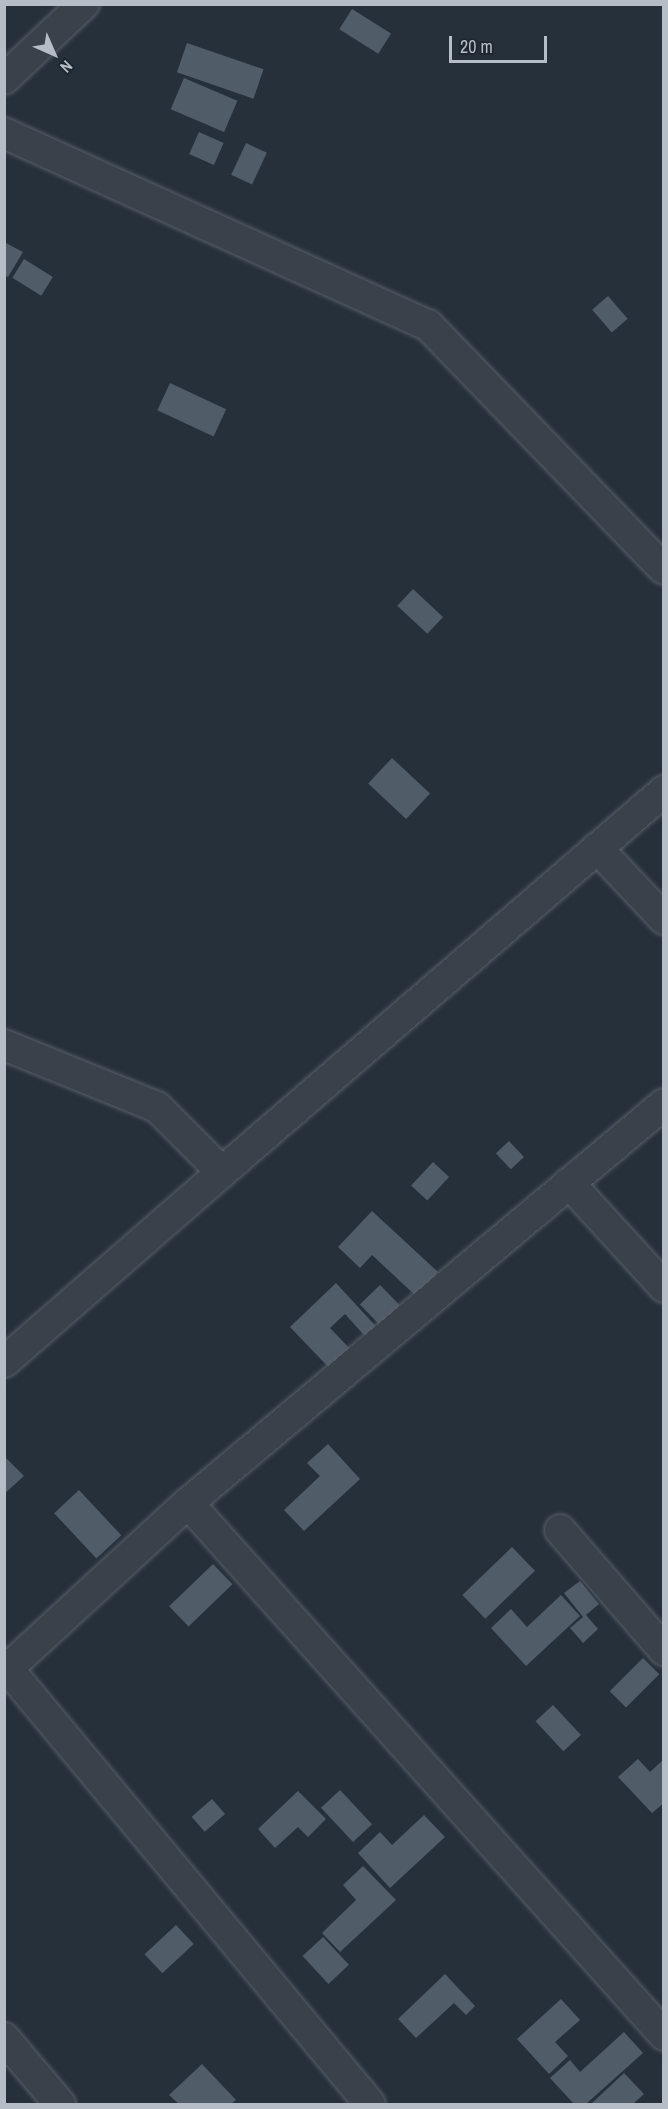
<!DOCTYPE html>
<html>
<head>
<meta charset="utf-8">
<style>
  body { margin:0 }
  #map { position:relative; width:668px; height:2109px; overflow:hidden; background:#26303b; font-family:"Archivo Narrow",sans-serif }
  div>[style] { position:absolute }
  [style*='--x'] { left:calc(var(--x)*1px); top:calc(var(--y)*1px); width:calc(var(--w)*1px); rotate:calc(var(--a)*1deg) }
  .building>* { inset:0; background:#515c69; transform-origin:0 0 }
  .roads { filter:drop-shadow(0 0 2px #576069) drop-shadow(0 0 2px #576069) }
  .minor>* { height:30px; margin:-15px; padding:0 15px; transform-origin:15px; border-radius:15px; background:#39424b }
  span { translate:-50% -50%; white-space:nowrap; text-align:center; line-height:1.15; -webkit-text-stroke:4.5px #1e2730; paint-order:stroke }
  .frame { position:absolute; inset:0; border:6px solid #b5bdc7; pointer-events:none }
  .north { position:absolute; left:24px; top:24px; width:60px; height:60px; -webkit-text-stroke:4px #1e2730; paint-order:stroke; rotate:135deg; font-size:16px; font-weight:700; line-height:24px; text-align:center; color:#b5bdc7 }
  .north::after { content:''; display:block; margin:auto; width:21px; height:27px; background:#b5bdc7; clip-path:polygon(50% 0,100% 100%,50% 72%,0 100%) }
  .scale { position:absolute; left:449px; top:36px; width:98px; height:27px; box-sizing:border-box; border:3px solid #b5bdc7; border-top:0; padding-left:8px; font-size:18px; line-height:21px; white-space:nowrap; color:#b5bdc7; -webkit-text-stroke:4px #1e2730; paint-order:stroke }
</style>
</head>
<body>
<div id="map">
  <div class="building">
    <i style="left:352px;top:9px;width:46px;height:24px;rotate:32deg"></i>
    <i style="left:187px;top:43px;width:81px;height:31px;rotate:19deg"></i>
    <i style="left:184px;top:78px;width:58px;height:34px;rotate:23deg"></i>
    <i style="left:199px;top:132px;width:27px;height:24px;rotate:24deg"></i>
    <i style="left:246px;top:143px;width:23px;height:35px;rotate:25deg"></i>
    <i style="clip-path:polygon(4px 242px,23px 252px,8px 277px,4px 275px)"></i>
    <i style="left:24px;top:259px;width:34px;height:22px;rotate:32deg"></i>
    <i style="left:608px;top:296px;width:30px;height:21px;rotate:49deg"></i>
    <i style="left:170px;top:383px;width:62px;height:30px;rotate:25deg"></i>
    <i style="left:413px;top:589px;width:41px;height:23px;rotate:43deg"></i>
    <i style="left:392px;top:758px;width:52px;height:35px;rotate:43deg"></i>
    <i style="left:509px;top:1141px;width:22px;height:18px;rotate:47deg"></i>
    <i style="left:433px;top:1162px;width:22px;height:32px;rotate:43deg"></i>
    <i style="clip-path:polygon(372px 1211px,438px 1272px,416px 1296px,372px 1255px,360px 1268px,338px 1247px)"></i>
    <i style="clip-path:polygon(336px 1283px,383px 1334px,372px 1344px,345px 1314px,330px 1328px,355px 1354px,334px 1373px,290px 1327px)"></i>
    <i style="left:380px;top:1285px;width:37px;height:28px;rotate:46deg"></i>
    <i style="clip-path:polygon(328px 1444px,360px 1479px,304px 1531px,284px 1510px,320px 1476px,307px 1463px)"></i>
    <i style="clip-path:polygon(4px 1456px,24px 1476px,4px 1494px)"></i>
    <i style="left:79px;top:1490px;width:62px;height:34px;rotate:47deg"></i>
    <i style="left:512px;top:1547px;width:33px;height:69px;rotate:46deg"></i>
    <i style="left:213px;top:1564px;width:28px;height:61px;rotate:46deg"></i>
    <i style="clip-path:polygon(580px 1581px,599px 1604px,586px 1615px,598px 1629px,583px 1643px,570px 1628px,583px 1617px,564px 1593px)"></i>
    <i style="clip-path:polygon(561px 1595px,580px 1616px,526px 1666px,491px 1628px,511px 1609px,527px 1627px)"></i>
    <i style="left:643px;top:1658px;width:23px;height:47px;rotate:45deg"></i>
    <i style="left:553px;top:1705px;width:41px;height:24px;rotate:47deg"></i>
    <i style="clip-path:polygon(638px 1759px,650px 1772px,664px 1759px,664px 1803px,652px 1813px,618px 1777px)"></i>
    <i style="left:340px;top:1790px;width:47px;height:26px;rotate:47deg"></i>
    <i style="clip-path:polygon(298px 1791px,326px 1819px,308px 1837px,298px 1827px,275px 1848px,258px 1829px)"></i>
    <i style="left:212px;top:1799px;width:20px;height:27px;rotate:49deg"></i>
    <i style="clip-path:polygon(424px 1815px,445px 1837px,390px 1888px,358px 1853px,380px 1832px,392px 1845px)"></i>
    <i style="clip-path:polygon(363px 1866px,396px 1900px,340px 1952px,322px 1933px,356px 1900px,343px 1885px)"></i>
    <i style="left:176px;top:1925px;width:26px;height:43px;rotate:47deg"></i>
    <i style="left:323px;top:1937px;width:38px;height:28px;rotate:47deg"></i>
    <i style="clip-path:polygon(445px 1974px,475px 2006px,466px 2015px,454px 2003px,416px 2038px,398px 2019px)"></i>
    <i style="clip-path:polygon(561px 1999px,580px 2020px,555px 2042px,568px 2056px,549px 2074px,517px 2039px)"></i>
    <i style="clip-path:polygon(624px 2032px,643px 2053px,586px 2104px,574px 2104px,550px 2078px,570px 2060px,580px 2072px)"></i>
    <i style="clip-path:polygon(202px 2064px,236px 2100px,231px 2104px,179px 2104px,169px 2095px)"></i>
    <i style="clip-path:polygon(624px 2073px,644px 2094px,633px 2104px,591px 2104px)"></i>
  </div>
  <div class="roads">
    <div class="minor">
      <i style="--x:4;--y:79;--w:110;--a:-43.2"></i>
      <i style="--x:4;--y:133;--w:465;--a:24.4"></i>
      <i style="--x:428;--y:325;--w:339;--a:46"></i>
      <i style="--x:597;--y:848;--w:98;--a:46.7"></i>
      <i style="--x:4;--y:1045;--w:165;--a:22.1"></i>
      <i style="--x:157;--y:1107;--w:92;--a:45"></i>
      <i style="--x:222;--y:1172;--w:289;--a:138.9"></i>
      <i style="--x:222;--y:1172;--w:584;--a:-40.76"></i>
      <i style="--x:569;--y:1183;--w:141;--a:47.6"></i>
      <i style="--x:188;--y:1503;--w:714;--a:48.18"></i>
      <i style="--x:560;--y:1530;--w:159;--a:49.1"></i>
      <i style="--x:4;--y:1664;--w:572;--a:50.25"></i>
      <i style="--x:4;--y:1672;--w:250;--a:-42.6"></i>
      <i style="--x:188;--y:1503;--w:621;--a:-39.97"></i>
      <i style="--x:4;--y:2038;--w:87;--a:49.7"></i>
    </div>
  </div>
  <div class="frame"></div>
  <div class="north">N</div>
  <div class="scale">20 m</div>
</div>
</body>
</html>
